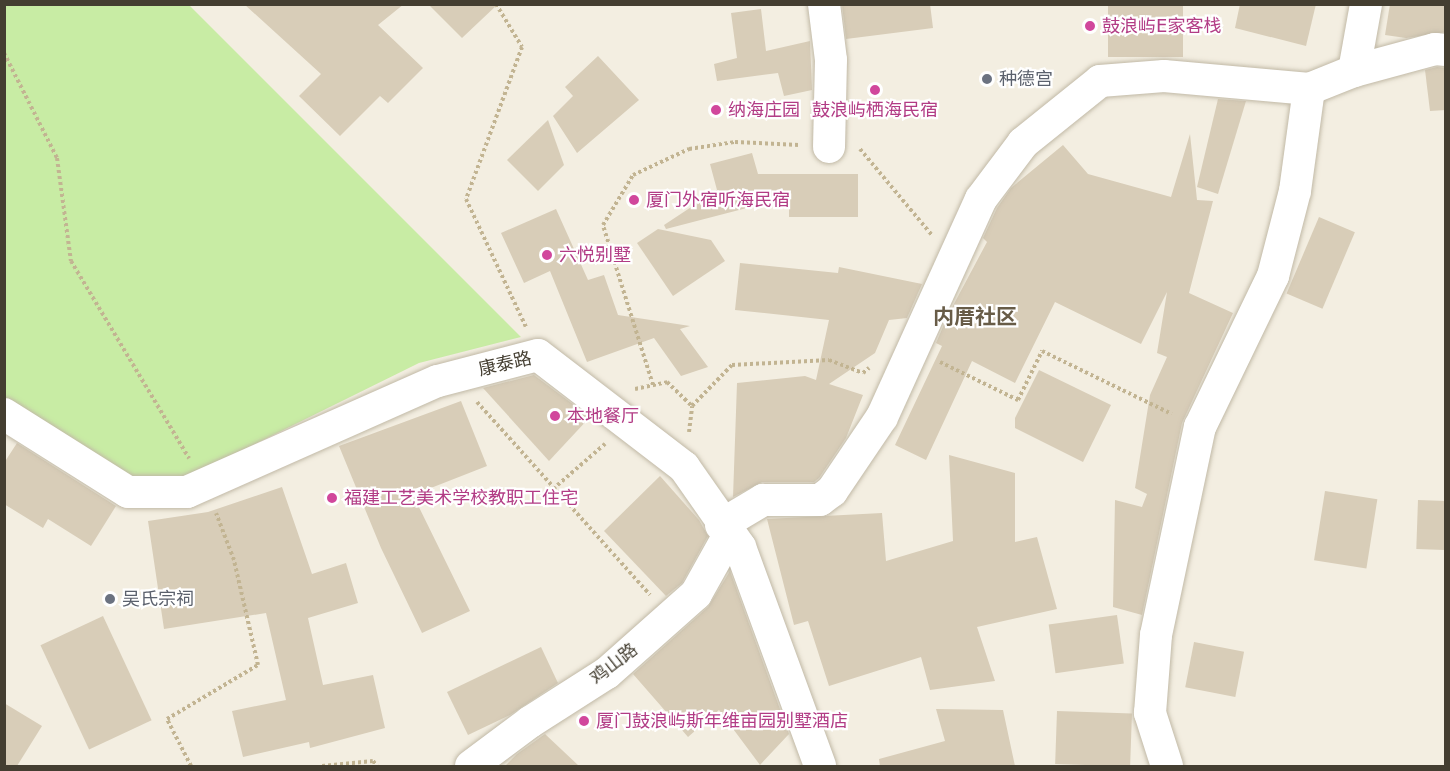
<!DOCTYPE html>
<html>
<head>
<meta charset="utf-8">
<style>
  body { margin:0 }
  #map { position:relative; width:1450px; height:771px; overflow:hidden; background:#f3eee1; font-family:"DejaVu Sans","Noto Sans SC",sans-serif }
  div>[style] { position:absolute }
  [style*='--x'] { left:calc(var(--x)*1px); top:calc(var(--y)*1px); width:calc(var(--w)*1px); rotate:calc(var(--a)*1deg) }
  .green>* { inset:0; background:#c8eca4 }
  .building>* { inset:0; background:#d8cdb8; transform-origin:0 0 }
  .path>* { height:4px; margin-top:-2px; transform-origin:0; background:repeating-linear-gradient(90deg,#c2b492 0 3px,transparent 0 6px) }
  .roads { filter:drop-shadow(0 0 2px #c1b9a6) drop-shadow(0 0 2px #c1b9a6) }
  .street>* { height:32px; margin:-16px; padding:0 16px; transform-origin:16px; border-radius:16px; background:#fff }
  .dots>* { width:16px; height:16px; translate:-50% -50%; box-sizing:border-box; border:3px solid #fff; border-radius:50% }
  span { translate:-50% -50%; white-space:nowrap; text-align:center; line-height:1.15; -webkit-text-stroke:4.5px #fff; paint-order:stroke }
  .hotel-label { font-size:18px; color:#b23c85 }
  .left { translate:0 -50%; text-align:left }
  .worship-label { font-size:18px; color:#5b616d }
  .street-label { font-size:18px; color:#443e31 }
  .quarter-label { font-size:21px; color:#685c47; font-weight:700 }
  .frame { position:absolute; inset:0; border:6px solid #443e31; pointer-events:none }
</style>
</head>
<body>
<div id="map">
  <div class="green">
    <i style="clip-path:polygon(4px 5px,189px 5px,521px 337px,419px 363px,174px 484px,124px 480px,5px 402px)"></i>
  </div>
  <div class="building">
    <i style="clip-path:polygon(244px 4px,404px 4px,378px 25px,423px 68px,388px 103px,380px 96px,340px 136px,299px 96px,321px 74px)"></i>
    <i style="clip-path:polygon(428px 4px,498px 4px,462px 38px)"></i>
    <i style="clip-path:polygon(842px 4px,930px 4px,933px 28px,846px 39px)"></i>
    <i style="left:1108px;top:4px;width:75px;height:53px"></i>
    <i style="clip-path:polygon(1240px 4px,1316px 4px,1306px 46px,1235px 28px)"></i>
    <i style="clip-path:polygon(1390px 4px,1446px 4px,1446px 32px,1406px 38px,1385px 35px)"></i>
    <i style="clip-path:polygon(761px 9px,766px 51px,810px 41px,812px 90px,784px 96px,778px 73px,717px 81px,714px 64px,737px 58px,731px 13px)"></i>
    <i style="clip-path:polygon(598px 56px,639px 100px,577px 153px,553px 116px,573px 96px,565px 87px)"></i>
    <i style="clip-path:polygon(1437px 67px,1446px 68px,1446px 110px,1430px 111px,1425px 70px)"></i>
    <i style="clip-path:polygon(1218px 99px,1246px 101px,1218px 194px,1197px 187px)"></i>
    <i style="clip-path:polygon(548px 120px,564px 165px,538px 191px,507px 160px)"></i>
    <i style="clip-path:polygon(1190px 134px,1197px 200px,1213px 201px,1189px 293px,1233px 313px,1182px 423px,1142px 615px,1113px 607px,1115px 500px,1142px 507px,1147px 494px,1135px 488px,1150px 395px,1167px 357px,1157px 353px,1167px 292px,1141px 344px,1055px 302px,1015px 383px,972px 361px,926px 460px,895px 445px,942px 346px,936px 343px,948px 315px,987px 242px,983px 238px,997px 208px,1011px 188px,1063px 145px,1088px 174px,1171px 197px)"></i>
    <i style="clip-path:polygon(752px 153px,758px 174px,858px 174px,858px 217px,789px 217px,789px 197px,666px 229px,664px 225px,717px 190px,710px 164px)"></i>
    <i style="clip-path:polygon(556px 209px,588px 280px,604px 275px,618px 315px,690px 326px,680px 329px,708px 367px,681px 376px,654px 338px,587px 362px,550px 271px,524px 283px,501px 233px)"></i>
    <i style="left:1319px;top:217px;width:39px;height:83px;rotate:23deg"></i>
    <i style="clip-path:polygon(658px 229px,711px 240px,725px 261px,673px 296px,637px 243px)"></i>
    <i style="clip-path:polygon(740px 263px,838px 273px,839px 267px,922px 284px,907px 318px,889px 320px,875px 353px,829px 384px,863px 395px,846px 438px,819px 478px,814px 482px,762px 482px,733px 497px,737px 383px,805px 376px,816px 380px,829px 320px,735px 310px)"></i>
    <i style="clip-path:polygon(1039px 370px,1111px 405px,1083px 462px,1015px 428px,1015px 418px)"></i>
    <i style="clip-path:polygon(534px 375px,590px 417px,549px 461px,483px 388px)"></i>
    <i style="clip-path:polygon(461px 401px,487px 466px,413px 495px,470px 611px,422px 633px,381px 548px,339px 446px)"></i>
    <i style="clip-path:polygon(17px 443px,116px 506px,91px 546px,48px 519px,43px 528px,4px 504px,4px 463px)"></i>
    <i style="clip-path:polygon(949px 455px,1015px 473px,1015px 542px,1037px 537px,1057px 609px,977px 627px,995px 681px,930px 690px,921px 657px,829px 686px,808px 621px,794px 625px,767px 519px,882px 513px,886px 561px,953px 541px)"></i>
    <i style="clip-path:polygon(660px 476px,699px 520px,708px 536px,682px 583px,666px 596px,604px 531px)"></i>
    <i style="clip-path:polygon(282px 487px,312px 574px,346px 563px,358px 603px,308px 618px,323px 685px,373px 675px,385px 728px,310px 748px,309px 742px,243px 757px,232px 711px,286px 700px,266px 613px,164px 629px,148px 521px,208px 512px)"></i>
    <i style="left:1325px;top:491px;width:53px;height:70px;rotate:9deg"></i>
    <i style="left:1418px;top:500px;width:28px;height:49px;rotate:2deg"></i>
    <i style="clip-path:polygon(730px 571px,789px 734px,760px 765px,719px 710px,688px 737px,633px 674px,708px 607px)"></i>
    <i style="left:1117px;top:615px;width:49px;height:69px;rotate:82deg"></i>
    <i style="left:103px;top:616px;width:115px;height:69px;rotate:65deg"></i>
    <i style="left:1194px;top:642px;width:51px;height:46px;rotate:11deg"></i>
    <i style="clip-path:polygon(541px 647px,558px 683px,510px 715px,468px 735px,447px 692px)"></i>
    <i style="clip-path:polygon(4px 703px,42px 726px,17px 766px,4px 766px)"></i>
    <i style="clip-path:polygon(936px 709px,1003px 710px,1015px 766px,880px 766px,879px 759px,945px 741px)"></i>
    <i style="left:1057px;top:711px;width:75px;height:53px;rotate:2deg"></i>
    <i style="clip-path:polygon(545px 734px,579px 766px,505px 766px,517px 754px)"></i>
  </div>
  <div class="path">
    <i style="--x:496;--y:4;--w:50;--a:58.8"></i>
    <i style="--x:522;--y:47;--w:162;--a:110.2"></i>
    <i style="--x:466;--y:199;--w:141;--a:64.9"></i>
    <i style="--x:4;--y:53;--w:118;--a:63.2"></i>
    <i style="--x:57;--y:158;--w:104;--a:82.3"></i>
    <i style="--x:71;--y:261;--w:230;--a:59.1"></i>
    <i style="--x:860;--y:149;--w:112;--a:50.1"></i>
    <i style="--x:940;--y:362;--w:87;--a:26"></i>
    <i style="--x:1018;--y:400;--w:55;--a:-63.9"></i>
    <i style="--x:1042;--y:351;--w:144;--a:25.9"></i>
    <i style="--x:653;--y:385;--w:168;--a:-107.4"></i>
    <i style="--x:603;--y:225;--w:58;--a:-59"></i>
    <i style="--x:633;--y:175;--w:62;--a:-24.9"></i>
    <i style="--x:689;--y:149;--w:47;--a:-8.7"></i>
    <i style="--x:735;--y:142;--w:64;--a:2.7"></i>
    <i style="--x:635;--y:389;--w:33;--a:-12"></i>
    <i style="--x:667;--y:382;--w:35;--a:44"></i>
    <i style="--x:692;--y:406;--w:57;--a:-45.7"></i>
    <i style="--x:732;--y:365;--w:97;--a:-3"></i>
    <i style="--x:829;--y:360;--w:36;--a:21"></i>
    <i style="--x:863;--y:373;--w:8;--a:-40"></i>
    <i style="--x:477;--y:402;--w:259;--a:48.1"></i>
    <i style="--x:689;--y:432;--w:26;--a:-83"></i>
    <i style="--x:553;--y:489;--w:69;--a:-40.9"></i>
    <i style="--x:191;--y:766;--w:53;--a:-117.1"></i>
    <i style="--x:167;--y:719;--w:106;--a:-30.7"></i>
    <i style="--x:258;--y:665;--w:108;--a:-102.9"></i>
    <i style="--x:234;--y:560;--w:50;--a:-111"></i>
    <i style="--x:322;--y:766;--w:51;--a:-5.6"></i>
    <i style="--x:373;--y:761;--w:6;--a:51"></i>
  </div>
  <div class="roads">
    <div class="street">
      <i style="--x:824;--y:4;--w:56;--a:82.9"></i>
      <i style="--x:831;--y:60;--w:87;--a:91.3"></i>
      <i style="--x:1354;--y:71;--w:68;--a:-79.8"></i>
      <i style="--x:4;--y:414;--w:146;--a:32.2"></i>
      <i style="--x:128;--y:492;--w:59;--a:0"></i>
      <i style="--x:187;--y:492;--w:274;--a:-23.9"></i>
      <i style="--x:438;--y:381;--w:103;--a:-14.6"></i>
      <i style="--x:538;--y:355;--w:184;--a:37.5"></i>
      <i style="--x:684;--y:467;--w:98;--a:55"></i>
      <i style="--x:740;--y:547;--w:233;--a:69.9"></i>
      <i style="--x:721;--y:525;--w:49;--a:-30.8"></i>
      <i style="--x:763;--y:500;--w:57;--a:0"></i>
      <i style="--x:820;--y:500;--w:15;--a:-37"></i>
      <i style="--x:832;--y:491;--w:89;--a:-56"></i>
      <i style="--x:882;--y:417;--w:239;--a:-65.6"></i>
      <i style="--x:981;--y:199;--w:70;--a:-53.1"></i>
      <i style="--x:1023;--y:143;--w:99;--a:-38.8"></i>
      <i style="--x:1100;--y:81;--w:64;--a:-4.5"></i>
      <i style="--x:1164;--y:76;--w:146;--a:5.1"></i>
      <i style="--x:1309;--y:89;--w:48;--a:-21.8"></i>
      <i style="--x:1354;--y:71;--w:84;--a:-15.2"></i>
      <i style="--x:1435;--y:49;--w:11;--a:5"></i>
      <i style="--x:471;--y:766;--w:74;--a:-36.7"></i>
      <i style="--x:530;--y:722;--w:91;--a:-32.5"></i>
      <i style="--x:607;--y:673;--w:119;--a:-41.6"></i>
      <i style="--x:696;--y:594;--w:68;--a:-60.8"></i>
      <i style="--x:1167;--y:766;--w:56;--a:-107.8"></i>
      <i style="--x:1150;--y:713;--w:78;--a:-85.6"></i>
      <i style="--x:1156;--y:635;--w:213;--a:-78.1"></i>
      <i style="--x:1200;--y:427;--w:168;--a:-64.2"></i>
      <i style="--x:1273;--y:276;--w:88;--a:-75.5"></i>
      <i style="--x:1295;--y:191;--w:103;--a:-82.2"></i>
    </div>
  </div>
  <div class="dots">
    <i style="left:1090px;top:26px;background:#d1479c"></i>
    <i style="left:987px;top:79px;background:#6b7280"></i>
    <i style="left:875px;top:90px;background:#d1479c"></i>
    <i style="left:716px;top:110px;background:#d1479c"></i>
    <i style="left:634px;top:200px;background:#d1479c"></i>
    <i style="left:547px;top:255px;background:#d1479c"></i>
    <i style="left:555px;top:416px;background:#d1479c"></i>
    <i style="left:332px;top:498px;background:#d1479c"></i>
    <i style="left:110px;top:599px;background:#6b7280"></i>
    <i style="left:584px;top:721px;background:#d1479c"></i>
  </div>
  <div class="hotel-label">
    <span class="left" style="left:1102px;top:26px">鼓浪屿E家客栈</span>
    <span class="left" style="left:728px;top:110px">纳海庄园</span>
    <span style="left:875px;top:110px">鼓浪屿栖海民宿</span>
    <span class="left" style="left:646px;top:200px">厦门外宿听海民宿</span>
    <span class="left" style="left:559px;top:255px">六悦别墅</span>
    <span class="left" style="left:567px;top:416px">本地餐厅</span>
    <span class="left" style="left:344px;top:498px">福建工艺美术学校教职工住宅</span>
    <span class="left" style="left:596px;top:721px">厦门鼓浪屿斯年维亩园别墅酒店</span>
  </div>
  <div class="worship-label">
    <span class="left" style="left:999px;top:79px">种德宫</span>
    <span class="left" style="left:122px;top:599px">吴氏宗祠</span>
  </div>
  <div class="street-label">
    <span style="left:505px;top:364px;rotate:-13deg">康泰路</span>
    <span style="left:614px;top:664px;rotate:-38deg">鸡山路</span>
  </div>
  <div class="quarter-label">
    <span style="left:975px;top:317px">内厝社区</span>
  </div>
  <div class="frame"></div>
</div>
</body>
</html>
